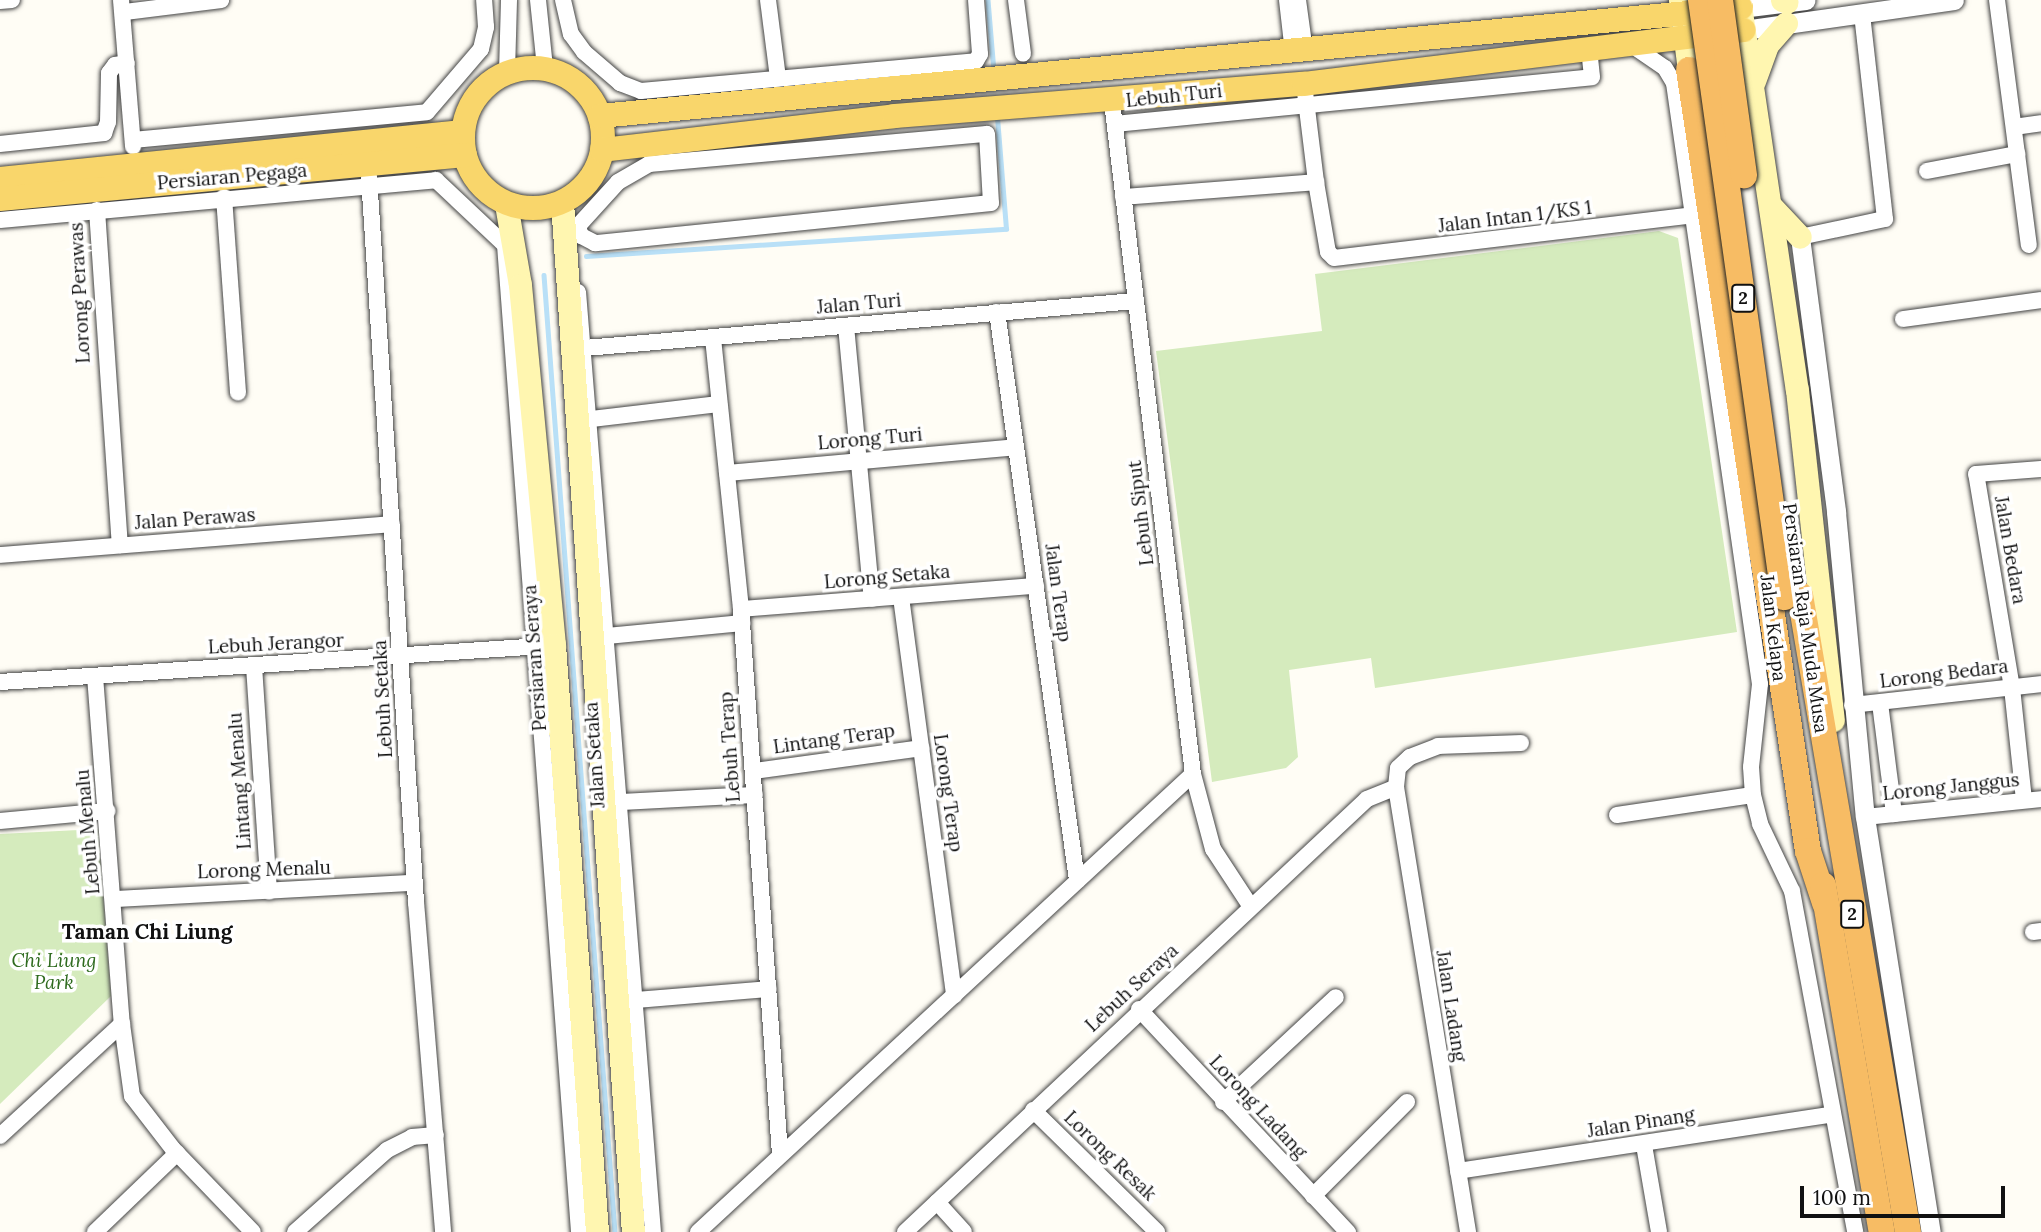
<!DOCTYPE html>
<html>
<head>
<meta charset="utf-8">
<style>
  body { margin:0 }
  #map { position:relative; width:2041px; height:1232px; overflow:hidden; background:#fffdf5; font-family:Lora,serif }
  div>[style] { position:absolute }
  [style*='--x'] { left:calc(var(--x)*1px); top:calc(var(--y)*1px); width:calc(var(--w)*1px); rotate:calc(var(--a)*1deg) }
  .green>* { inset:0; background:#d5ebbd }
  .stream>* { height:4.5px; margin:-2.25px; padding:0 2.25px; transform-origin:2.25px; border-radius:2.25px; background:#b9e0f7 }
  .roads { filter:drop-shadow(0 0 2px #444) drop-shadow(0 0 2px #444) }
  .minor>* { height:16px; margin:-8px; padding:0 8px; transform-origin:8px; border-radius:8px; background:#fff }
  .tertiary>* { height:19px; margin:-9.5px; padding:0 9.5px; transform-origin:9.5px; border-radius:9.5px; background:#fff }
  .secondary>* { height:23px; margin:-11.5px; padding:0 11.5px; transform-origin:11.5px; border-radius:11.5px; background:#fff6b0 }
  .primary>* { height:24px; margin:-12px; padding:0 12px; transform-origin:12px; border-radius:12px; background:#f9d66b }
  .primary>.ring { margin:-12px; padding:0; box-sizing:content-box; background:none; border:24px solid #f9d66b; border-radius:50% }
  .trunk>* { height:26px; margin:-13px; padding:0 13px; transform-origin:13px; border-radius:13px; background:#f7bc64 }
  .bridges { filter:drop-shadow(0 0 2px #222) drop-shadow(0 0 2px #222) }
  .trunk-bridge>* { height:26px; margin:-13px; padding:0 13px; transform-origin:13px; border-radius:13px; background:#f7bc64 }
  span { translate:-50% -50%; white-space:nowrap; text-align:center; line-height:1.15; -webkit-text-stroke:7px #fff; paint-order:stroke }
  .shield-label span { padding:2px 5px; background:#fff; border:2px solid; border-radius:5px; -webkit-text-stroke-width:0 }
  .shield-label { font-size:18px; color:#111; font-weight:700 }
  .street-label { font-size:19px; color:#111 }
  .park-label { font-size:19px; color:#2f6b1f; font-style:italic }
  .neighbourhood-label { font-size:21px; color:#111; font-weight:700 }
  .scale { position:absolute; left:1800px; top:1186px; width:205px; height:32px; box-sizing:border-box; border:4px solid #111; border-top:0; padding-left:9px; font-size:21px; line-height:24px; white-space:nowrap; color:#111; -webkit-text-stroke:5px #fff; paint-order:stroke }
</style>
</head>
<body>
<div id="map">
  <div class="green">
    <i style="clip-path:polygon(1659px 231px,1678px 238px,1737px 632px,1375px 688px,1371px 658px,1289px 670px,1298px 757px,1286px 768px,1212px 782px,1156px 351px,1322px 331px,1315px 274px)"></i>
    <i style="clip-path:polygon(98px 829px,111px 996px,0 1104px,0 834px)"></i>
  </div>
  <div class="stream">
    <i style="--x:988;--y:0;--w:72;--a:85.2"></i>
    <i style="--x:586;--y:256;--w:421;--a:-3.7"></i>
    <i style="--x:1006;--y:229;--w:113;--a:-94.6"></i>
    <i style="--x:544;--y:275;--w:960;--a:85.76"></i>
  </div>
  <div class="roads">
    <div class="minor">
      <i style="--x:121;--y:0;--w:147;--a:85.3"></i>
      <i style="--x:538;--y:0;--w:68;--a:84.1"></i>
      <i style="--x:563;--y:0;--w:35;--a:77"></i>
      <i style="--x:571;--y:34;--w:22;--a:54"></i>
      <i style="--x:584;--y:52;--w:48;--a:40.7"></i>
      <i style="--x:620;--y:83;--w:22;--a:21"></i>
      <i style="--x:641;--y:91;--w:336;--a:-5.1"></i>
      <i style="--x:976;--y:61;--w:8;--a:-60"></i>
      <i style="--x:980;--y:54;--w:54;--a:-94.2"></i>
      <i style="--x:768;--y:0;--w:79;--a:82.7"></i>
      <i style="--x:1016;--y:0;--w:54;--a:82.6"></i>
      <i style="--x:1287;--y:0;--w:53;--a:83.5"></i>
      <i style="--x:1298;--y:0;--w:51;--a:82.2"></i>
      <i style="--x:1997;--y:0;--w:247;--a:82.6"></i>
      <i style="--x:0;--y:1;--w:12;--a:-5"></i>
      <i style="--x:125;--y:12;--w:97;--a:-7.1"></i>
      <i style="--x:1630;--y:44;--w:42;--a:34.4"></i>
      <i style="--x:1665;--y:68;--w:17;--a:59"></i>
      <i style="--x:1674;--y:83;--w:607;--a:81.86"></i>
      <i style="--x:1760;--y:684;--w:83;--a:96.2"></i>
      <i style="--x:1751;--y:767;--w:28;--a:86"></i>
      <i style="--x:1753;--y:795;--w:30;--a:76"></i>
      <i style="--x:1760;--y:824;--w:74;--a:64.5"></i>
      <i style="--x:1792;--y:891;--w:347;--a:79.5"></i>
      <i style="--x:507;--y:72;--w:72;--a:-88.4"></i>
      <i style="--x:1304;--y:84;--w:99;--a:83"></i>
      <i style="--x:1316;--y:182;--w:71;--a:80.3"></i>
      <i style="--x:1328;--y:252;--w:8;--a:45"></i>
      <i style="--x:1334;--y:258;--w:361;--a:-6.8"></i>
      <i style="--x:1112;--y:102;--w:677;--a:83.13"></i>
      <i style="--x:1193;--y:774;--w:78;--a:75.1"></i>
      <i style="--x:1213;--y:849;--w:69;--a:56.8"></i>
      <i style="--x:1115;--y:124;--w:479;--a:-5.6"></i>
      <i style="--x:1592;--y:77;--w:29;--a:-96"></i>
      <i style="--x:2014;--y:127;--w:27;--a:-8"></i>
      <i style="--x:987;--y:134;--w:69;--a:86.7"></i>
      <i style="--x:991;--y:203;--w:398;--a:174.2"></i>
      <i style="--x:595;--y:243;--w:16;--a:-153"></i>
      <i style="--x:581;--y:236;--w:10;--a:-107"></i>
      <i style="--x:578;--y:226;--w:59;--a:-47.7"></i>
      <i style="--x:618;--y:182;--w:36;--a:-30"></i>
      <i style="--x:649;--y:164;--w:339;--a:-5.1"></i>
      <i style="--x:133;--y:140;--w:295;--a:-5.4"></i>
      <i style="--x:427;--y:112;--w:83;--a:-49.4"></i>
      <i style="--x:481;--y:49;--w:23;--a:-77"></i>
      <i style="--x:486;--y:27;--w:27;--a:-94"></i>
      <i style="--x:0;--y:144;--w:105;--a:-6"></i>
      <i style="--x:104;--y:133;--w:12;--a:-70"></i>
      <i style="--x:108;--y:122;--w:49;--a:-88.8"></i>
      <i style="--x:109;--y:73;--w:10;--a:-53"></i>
      <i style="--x:115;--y:65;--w:12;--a:-9"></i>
      <i style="--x:1927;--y:171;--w:92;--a:-10.7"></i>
      <i style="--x:369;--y:177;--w:727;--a:86.29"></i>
      <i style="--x:416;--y:902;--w:331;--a:85.3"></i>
      <i style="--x:224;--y:197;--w:196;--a:85.9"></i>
      <i style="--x:1123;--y:197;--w:194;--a:-4.4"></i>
      <i style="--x:97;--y:210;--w:336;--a:86.1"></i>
      <i style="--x:0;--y:220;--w:438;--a:-5.2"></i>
      <i style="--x:436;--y:180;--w:95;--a:43.3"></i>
      <i style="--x:505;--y:245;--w:990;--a:85.71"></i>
      <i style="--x:1800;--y:237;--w:87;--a:-12"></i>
      <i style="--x:1885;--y:219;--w:206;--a:-96.4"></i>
      <i style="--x:578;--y:292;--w:943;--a:85.44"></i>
      <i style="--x:997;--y:312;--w:574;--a:81.98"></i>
      <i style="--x:1903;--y:319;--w:139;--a:-7.8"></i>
      <i style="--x:846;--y:326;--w:274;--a:84.6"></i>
      <i style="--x:713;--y:338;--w:272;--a:84.1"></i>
      <i style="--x:741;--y:609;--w:546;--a:85.91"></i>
      <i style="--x:585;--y:348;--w:553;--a:-4.88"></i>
      <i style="--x:591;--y:419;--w:129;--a:-6.7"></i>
      <i style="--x:727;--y:473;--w:290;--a:-5.1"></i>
      <i style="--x:0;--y:555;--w:393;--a:-4.5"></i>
      <i style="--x:901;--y:597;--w:402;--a:82.4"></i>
      <i style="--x:741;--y:609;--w:296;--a:-4.5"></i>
      <i style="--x:607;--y:636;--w:136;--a:-5.5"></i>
      <i style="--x:254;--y:666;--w:226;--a:86.2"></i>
      <i style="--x:95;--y:676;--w:349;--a:85.6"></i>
      <i style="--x:122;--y:1024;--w:73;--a:82.1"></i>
      <i style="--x:132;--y:1096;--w:67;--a:52.3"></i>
      <i style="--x:173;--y:1149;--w:115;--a:46.1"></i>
      <i style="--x:0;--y:682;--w:543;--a:-3.8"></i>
      <i style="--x:1880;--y:703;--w:112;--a:82.8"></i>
      <i style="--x:1852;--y:705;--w:190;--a:-6.3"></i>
      <i style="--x:754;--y:771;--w:169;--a:-7.8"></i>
      <i style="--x:1396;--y:787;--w:451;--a:80.8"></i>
      <i style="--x:1396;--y:787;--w:19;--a:-84"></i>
      <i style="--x:1398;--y:768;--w:16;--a:-43"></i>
      <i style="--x:1410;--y:757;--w:30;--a:-21"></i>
      <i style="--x:1438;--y:746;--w:83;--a:-2.1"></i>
      <i style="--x:2024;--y:800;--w:113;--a:-96.1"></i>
      <i style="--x:2012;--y:688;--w:217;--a:-99.5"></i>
      <i style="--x:1976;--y:474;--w:65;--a:-4.4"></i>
      <i style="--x:620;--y:802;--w:135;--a:-3"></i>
      <i style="--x:1617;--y:815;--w:137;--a:-8.4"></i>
      <i style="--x:1865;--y:817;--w:177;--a:-5.8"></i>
      <i style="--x:0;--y:821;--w:108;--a:-5.3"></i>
      <i style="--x:115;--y:899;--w:300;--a:-3.1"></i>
      <i style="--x:2033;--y:932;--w:8;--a:-7"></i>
      <i style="--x:635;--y:1000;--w:134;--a:-4.7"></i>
      <i style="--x:1139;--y:1009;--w:306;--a:46.9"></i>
      <i style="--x:1223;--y:1102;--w:154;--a:-42.9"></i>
      <i style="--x:1033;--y:1110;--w:174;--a:44.5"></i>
      <i style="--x:0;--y:1136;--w:166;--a:-42.6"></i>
      <i style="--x:1644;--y:1145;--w:88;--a:80.2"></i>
      <i style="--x:1458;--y:1171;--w:376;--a:-8.6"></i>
      <i style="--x:1313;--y:1196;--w:133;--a:-45"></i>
      <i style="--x:937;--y:1202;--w:40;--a:48"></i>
      <i style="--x:95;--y:1232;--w:114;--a:-43.9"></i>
      <i style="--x:295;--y:1232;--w:123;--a:-41.7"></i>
      <i style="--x:387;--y:1150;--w:28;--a:-27"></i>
      <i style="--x:412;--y:1137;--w:24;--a:-5"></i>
      <i style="--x:698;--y:1232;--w:674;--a:-42.78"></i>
      <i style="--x:905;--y:1232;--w:633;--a:-43.14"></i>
      <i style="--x:1367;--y:799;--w:31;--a:-22"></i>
    </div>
    <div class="tertiary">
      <i style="--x:1741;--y:8;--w:65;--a:-7"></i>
      <i style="--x:1744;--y:30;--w:212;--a:-8.1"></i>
      <i style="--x:1800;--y:237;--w:277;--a:82.5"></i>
      <i style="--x:1836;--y:512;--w:306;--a:84.6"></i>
      <i style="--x:1865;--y:817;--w:420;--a:81"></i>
    </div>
    <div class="secondary">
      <i style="--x:1680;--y:0;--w:71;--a:82.7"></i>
      <i style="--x:1782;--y:0;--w:5;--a:22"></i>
      <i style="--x:1741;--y:12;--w:382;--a:81.6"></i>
      <i style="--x:1797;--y:390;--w:332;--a:83.8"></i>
      <i style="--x:1754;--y:81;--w:38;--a:-70"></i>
      <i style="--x:1767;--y:45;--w:29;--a:-49"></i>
      <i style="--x:562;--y:202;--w:1032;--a:86.06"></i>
      <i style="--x:506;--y:204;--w:82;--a:80.2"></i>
      <i style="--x:520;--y:285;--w:362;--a:84.6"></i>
      <i style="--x:554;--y:645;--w:589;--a:85.81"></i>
      <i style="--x:1771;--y:206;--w:42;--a:46.9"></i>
    </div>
    <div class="primary">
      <i class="ring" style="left:463px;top:68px;width:116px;height:116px"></i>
      <i style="--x:600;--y:116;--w:1146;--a:-5.41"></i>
      <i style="--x:602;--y:150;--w:294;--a:-6.6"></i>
      <i style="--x:894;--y:116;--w:411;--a:-4.5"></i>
      <i style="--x:1304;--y:84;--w:443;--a:-7"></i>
      <i style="--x:0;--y:179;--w:465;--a:-5.8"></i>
      <i style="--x:0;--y:199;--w:467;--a:-5.4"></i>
    </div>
    <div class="trunk">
      <i style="--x:1689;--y:70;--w:790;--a:81.34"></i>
      <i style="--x:1808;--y:851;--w:55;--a:71.9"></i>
      <i style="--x:1800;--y:595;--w:646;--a:80.38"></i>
      <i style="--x:1823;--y:885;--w:352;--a:80.4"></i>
    </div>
  </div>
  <div class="bridges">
    <div class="trunk-bridge">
      <i style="--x:1701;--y:0;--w:603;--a:82.08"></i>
      <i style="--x:1720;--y:0;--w:177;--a:82.2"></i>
    </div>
  </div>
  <div class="shield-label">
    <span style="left:1743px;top:298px">2</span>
    <span style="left:1852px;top:914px">2</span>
  </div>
  <div class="street-label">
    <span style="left:1174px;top:96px;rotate:-6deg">Lebuh Turi</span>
    <span style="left:232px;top:177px;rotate:-5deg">Persiaran Pegaga</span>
    <span style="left:1515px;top:217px;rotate:-7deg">Jalan Intan 1/KS 1</span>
    <span style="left:80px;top:293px;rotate:-93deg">Lorong Perawas</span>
    <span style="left:859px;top:304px;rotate:-5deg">Jalan Turi</span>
    <span style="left:870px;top:439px;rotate:-5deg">Lorong Turi</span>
    <span style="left:1141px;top:513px;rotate:-97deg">Lebuh Siput</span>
    <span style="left:195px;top:519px;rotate:-4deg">Jalan Perawas</span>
    <span style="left:2010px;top:550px;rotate:80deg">Jalan Bedara</span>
    <span style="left:887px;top:577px;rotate:-5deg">Lorong Setaka</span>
    <span style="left:1058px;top:593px;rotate:82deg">Jalan Terap</span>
    <span style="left:1805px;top:618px;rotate:82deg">Persiaran Raja Muda Musa</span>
    <span style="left:1773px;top:628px;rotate:83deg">Jalan Kelapa</span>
    <span style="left:276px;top:644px;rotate:-3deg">Lebuh Jerangor</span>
    <span style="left:535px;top:658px;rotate:-94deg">Persiaran Seraya</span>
    <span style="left:1944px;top:674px;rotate:-7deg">Lorong Bedara</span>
    <span style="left:383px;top:699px;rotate:-93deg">Lebuh Setaka</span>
    <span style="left:834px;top:739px;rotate:-8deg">Lintang Terap</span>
    <span style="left:730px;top:747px;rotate:-94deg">Lebuh Terap</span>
    <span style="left:595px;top:755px;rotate:-94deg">Jalan Setaka</span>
    <span style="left:240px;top:781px;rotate:-94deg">Lintang Menalu</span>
    <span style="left:1951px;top:787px;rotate:-6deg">Lorong Janggus</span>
    <span style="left:948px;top:793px;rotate:82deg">Lorong Terap</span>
    <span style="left:88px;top:832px;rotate:-95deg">Lebuh Menalu</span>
    <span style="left:264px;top:870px;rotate:-2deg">Lorong Menalu</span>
    <span style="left:1132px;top:988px;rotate:-43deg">Lebuh Seraya</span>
    <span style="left:1451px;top:1006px;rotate:81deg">Jalan Ladang</span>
    <span style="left:1258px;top:1107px;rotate:47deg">Lorong Ladang</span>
    <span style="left:1641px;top:1123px;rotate:-9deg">Jalan Pinang</span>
    <span style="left:1110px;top:1156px;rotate:44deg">Lorong Resak</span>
  </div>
  <div class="park-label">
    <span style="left:54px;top:972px">Chi Liung<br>Park</span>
  </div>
  <div class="neighbourhood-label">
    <span style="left:147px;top:932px">Taman Chi Liung</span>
  </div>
  <div class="scale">100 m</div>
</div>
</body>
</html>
